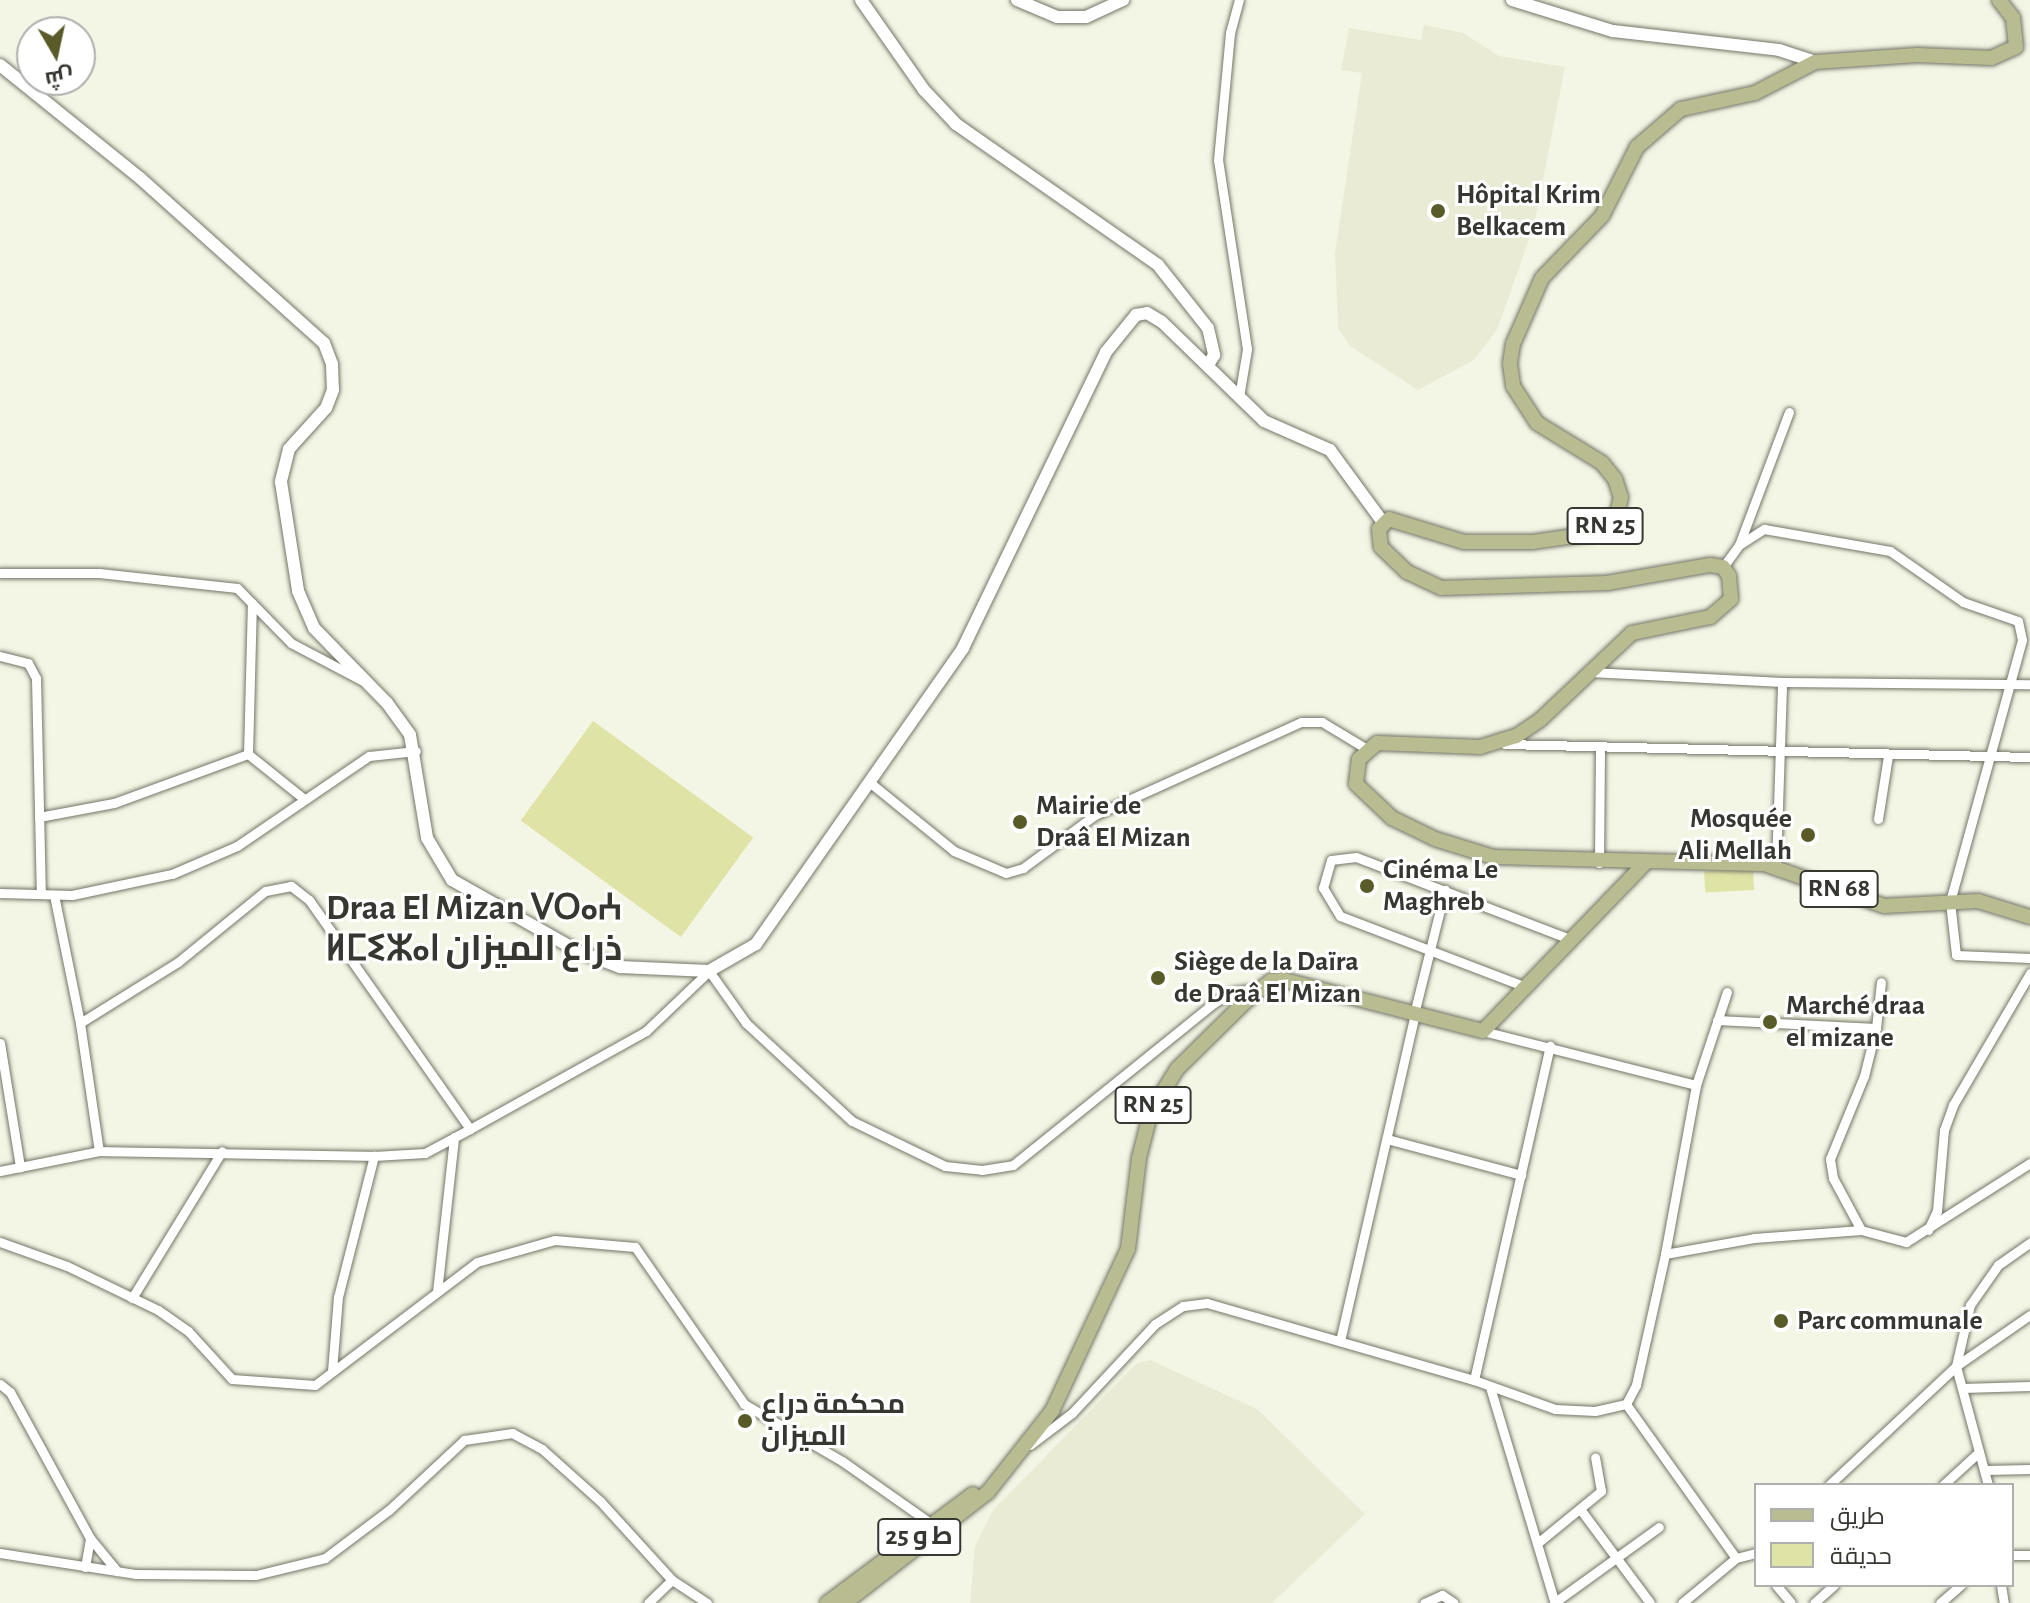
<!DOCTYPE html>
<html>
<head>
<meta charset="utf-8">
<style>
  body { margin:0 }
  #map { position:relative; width:2030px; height:1603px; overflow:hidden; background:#f4f6e5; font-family:"Alegreya Sans",Cairo,"Noto Sans Tifinagh",sans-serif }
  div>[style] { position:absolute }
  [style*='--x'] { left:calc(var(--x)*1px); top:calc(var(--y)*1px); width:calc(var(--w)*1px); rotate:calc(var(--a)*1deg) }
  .built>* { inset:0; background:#e9ebd4 }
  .green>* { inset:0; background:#e0e3a6; transform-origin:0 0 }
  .roads { filter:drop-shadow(0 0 2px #747567) drop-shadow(0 0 2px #747567) }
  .street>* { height:9px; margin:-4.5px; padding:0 4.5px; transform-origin:4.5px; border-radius:4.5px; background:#fff }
  .secondary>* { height:12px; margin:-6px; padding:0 6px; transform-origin:6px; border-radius:6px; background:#fff }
  .primary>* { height:14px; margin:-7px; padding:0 7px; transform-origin:7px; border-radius:7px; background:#b9bb91 }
  .dots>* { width:22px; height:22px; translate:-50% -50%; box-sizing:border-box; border:4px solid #fff; border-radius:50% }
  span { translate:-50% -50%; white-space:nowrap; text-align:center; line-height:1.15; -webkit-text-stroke:6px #fff; paint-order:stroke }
  .shield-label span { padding:2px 6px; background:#fff; border:2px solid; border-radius:6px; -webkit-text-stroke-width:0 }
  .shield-label { font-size:26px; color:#363731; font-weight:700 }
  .poi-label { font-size:28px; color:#363731; font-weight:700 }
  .left { translate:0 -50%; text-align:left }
  .right { translate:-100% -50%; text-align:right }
  .district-label { font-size:36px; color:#363731; font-weight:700 }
  .legend { position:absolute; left:1754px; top:1483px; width:260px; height:104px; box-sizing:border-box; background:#fff; border:2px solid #afafad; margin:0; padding:10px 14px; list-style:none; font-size:24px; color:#363731 }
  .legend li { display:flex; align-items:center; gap:16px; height:40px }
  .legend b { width:40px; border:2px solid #afafad }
  .north { position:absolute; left:16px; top:16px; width:80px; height:80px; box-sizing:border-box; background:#fff; border:2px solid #afafad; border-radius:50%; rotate:171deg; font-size:22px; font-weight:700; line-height:32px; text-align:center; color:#363731 }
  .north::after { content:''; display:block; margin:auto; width:28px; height:36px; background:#595b29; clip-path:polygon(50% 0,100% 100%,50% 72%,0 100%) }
</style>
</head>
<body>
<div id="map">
  <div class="built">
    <i style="clip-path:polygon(1424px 25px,1463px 33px,1499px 56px,1565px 67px,1534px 225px,1498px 328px,1474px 360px,1418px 390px,1350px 346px,1338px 328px,1335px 253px,1362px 73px,1341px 70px,1349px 28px,1421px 40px)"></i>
    <i style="clip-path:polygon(1150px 1360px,1257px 1409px,1365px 1514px,1272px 1603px,970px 1603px,975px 1546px,993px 1510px,1137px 1363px)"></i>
  </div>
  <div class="green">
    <i style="left:593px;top:721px;width:198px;height:123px;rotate:36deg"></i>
    <i style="left:1753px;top:869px;width:21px;height:49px;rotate:87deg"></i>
  </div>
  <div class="roads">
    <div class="street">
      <i style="--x:1239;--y:397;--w:49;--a:-80.5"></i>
      <i style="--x:1247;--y:349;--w:191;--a:-98.7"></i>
      <i style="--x:1218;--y:160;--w:128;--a:-84.6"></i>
      <i style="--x:1230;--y:33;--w:34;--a:-75"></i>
      <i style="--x:1739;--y:545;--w:142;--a:-69.4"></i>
      <i style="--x:1723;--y:567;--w:27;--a:-54"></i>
      <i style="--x:1739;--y:545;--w:30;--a:-33"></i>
      <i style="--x:1764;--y:529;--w:128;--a:9.9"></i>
      <i style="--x:1890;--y:551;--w:89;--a:34.9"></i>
      <i style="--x:1963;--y:602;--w:58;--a:19.1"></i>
      <i style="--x:2018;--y:621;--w:19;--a:78"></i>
      <i style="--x:2022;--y:640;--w:272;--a:105.4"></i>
      <i style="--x:1950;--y:902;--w:53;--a:83.5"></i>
      <i style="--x:1956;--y:955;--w:74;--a:2.3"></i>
      <i style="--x:0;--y:573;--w:99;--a:0"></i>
      <i style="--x:99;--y:573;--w:139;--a:6.2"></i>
      <i style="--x:237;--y:588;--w:77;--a:45.5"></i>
      <i style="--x:291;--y:643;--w:81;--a:27.8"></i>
      <i style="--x:0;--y:656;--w:29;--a:14"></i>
      <i style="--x:28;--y:663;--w:17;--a:62"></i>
      <i style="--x:36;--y:678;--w:216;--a:88.7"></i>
      <i style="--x:1590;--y:672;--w:192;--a:3"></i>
      <i style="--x:1782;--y:682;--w:248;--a:0.5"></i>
      <i style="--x:1505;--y:744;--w:525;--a:1.42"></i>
      <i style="--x:248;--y:754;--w:151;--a:-88.5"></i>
      <i style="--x:868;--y:781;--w:111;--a:39.1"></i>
      <i style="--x:954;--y:851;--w:56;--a:22.9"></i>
      <i style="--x:1006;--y:873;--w:18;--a:-16"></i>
      <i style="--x:1023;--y:868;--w:89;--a:-36.4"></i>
      <i style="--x:1095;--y:815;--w:226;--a:-24.3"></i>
      <i style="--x:1301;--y:722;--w:21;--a:0"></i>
      <i style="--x:1322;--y:722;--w:52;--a:31"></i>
      <i style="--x:39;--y:817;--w:76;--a:-10.6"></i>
      <i style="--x:114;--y:803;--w:143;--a:-20.1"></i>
      <i style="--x:248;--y:754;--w:72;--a:38.8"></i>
      <i style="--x:1878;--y:819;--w:64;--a:-81"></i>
      <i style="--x:1599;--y:863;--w:115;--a:-89.5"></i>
      <i style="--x:1776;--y:867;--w:185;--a:-88.1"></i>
      <i style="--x:0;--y:893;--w:72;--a:1.6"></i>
      <i style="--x:72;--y:895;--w:102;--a:-11.9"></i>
      <i style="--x:172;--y:874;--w:71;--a:-23.3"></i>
      <i style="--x:237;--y:846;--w:160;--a:-34.3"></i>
      <i style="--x:369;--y:756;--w:47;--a:-6.1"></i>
      <i style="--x:54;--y:895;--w:131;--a:78.5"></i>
      <i style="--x:1526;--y:987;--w:199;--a:-159.1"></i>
      <i style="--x:1340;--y:916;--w:33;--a:-121"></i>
      <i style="--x:1323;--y:888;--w:29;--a:-74"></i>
      <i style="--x:1331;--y:860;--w:25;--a:-7"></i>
      <i style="--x:1356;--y:857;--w:231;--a:21"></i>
      <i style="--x:1415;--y:1010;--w:124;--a:-76"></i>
      <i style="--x:1717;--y:1020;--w:159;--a:2.9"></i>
      <i style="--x:1876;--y:1028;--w:49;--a:104"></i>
      <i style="--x:1864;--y:1076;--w:90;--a:112.3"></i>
      <i style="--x:1830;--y:1159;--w:19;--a:81"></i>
      <i style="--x:1833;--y:1178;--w:59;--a:61.7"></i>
      <i style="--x:1876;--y:1028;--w:46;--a:-83.8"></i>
      <i style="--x:0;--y:1043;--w:126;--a:80.8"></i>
      <i style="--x:1696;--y:1085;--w:98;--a:-71.6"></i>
      <i style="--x:470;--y:1129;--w:201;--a:-29.1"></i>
      <i style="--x:646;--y:1031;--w:87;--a:-43.6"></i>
      <i style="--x:709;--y:971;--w:64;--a:54.6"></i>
      <i style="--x:746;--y:1023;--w:144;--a:42.8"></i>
      <i style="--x:852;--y:1121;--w:103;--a:25.8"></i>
      <i style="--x:945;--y:1166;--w:37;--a:6"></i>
      <i style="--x:982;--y:1170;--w:31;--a:-9"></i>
      <i style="--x:1013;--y:1165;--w:258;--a:-38.9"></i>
      <i style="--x:1214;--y:1003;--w:21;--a:-31"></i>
      <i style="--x:1232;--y:992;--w:28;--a:-8"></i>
      <i style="--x:1387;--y:1139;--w:139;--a:15"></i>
      <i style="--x:0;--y:1171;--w:101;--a:-11.4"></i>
      <i style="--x:1928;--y:1230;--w:21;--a:-65"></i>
      <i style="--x:1937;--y:1211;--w:81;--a:-85.1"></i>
      <i style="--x:1944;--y:1130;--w:27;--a:-70"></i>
      <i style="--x:1953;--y:1105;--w:153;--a:-59.7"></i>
      <i style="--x:0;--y:1242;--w:71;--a:19.7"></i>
      <i style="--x:67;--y:1266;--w:101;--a:25.8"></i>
      <i style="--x:158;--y:1310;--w:37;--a:35"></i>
      <i style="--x:188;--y:1331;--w:65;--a:47.5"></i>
      <i style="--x:232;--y:1379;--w:83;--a:4.1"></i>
      <i style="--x:315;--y:1385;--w:203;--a:-37.2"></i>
      <i style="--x:477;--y:1262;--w:81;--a:-15.8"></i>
      <i style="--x:555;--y:1240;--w:80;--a:5"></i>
      <i style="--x:635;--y:1247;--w:191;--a:55.2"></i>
      <i style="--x:744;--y:1404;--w:113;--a:30.2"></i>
      <i style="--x:842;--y:1461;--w:115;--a:35.1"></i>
      <i style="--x:1665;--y:1254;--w:90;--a:-10.2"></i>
      <i style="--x:1754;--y:1238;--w:107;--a:-4.3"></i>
      <i style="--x:1861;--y:1230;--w:47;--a:14.9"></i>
      <i style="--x:1906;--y:1242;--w:147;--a:-32.5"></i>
      <i style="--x:437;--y:1292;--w:156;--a:-83.7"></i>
      <i style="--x:132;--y:1298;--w:172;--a:-58.5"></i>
      <i style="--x:1340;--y:1341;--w:332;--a:-77.1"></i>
      <i style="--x:332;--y:1371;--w:74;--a:-85.4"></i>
      <i style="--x:338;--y:1297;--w:146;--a:-75.7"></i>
      <i style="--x:374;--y:1156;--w:51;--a:-3.4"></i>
      <i style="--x:425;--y:1153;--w:51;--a:-28.1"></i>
      <i style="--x:470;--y:1129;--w:280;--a:-125.1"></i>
      <i style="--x:309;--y:900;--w:23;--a:-142"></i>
      <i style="--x:291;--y:886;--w:26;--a:169"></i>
      <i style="--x:265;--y:891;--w:112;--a:140.8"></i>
      <i style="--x:178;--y:962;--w:115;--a:148.1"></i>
      <i style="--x:80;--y:1023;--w:129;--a:81.6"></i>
      <i style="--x:99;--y:1151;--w:275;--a:1"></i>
      <i style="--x:1474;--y:1380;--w:343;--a:-77.2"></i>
      <i style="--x:0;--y:1384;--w:13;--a:39"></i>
      <i style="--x:10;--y:1392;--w:166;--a:61.3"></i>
      <i style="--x:1490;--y:1387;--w:226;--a:73.3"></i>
      <i style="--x:1962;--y:1388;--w:68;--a:-1.7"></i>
      <i style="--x:1626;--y:1404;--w:189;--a:54.5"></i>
      <i style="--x:1030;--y:1445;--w:53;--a:-37.3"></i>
      <i style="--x:1072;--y:1413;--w:122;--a:-47"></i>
      <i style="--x:1155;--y:1324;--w:33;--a:-33"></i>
      <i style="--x:1183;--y:1306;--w:24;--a:-7"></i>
      <i style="--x:1207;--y:1303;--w:278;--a:16.1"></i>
      <i style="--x:1474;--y:1380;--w:86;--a:19.7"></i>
      <i style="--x:1555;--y:1409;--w:40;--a:2.9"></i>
      <i style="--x:1595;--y:1411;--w:32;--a:-13"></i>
      <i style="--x:1626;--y:1404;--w:21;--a:-62"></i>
      <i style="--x:1636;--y:1385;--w:134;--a:-77.5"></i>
      <i style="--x:1665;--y:1254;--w:172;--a:-79.6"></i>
      <i style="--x:1696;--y:1085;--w:220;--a:-165.8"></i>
      <i style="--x:1986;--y:1470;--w:44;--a:-1.3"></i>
      <i style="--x:1829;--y:1485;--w:174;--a:-43.1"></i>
      <i style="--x:1956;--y:1366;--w:90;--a:-34.6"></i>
      <i style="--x:1943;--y:1485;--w:49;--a:-42.5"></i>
      <i style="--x:1988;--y:1485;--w:123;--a:-105.1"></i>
      <i style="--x:1956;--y:1366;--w:63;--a:-77.1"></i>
      <i style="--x:1970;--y:1305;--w:49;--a:-55"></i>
      <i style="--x:1998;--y:1265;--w:39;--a:-35"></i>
      <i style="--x:1580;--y:1509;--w:117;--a:53.3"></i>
      <i style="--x:1540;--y:1541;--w:79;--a:-39.3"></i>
      <i style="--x:1601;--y:1491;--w:34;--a:-100"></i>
      <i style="--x:0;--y:1553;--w:138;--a:8.8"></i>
      <i style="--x:136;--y:1574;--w:120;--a:0.5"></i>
      <i style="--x:256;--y:1575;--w:71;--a:-13.8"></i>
      <i style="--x:325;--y:1558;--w:80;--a:-36.9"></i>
      <i style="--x:389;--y:1510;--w:103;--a:-43"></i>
      <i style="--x:464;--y:1440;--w:49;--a:-8.3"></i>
      <i style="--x:512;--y:1433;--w:34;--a:28"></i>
      <i style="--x:542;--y:1449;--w:78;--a:41.9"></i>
      <i style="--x:600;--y:1501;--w:107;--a:47.7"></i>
      <i style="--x:2012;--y:1555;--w:18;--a:0"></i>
      <i style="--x:85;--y:1567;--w:29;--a:-80"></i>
      <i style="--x:90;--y:1538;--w:43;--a:50.7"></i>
      <i style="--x:1776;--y:1585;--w:23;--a:50"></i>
      <i style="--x:2001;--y:1585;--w:18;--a:81"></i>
      <i style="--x:1555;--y:1602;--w:128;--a:-35.8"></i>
      <i style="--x:648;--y:1603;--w:33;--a:-44"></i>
      <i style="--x:672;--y:1580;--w:42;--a:33.3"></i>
      <i style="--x:1424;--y:1603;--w:20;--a:-24"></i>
      <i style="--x:1442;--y:1595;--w:14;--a:34"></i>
      <i style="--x:1682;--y:1603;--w:70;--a:-39.8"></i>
      <i style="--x:1736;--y:1558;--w:21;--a:-14"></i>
      <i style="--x:1814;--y:1603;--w:27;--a:-42"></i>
      <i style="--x:1940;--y:1603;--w:28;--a:-41"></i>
    </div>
    <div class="secondary">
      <i style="--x:861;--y:0;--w:110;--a:55"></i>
      <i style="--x:924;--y:90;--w:47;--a:46.7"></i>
      <i style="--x:956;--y:124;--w:246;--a:34.9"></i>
      <i style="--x:1158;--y:265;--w:80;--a:51.6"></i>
      <i style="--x:1208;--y:328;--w:28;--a:77"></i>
      <i style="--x:1214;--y:355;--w:12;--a:121"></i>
      <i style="--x:1017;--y:0;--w:43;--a:23"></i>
      <i style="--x:1057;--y:17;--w:29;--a:0"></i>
      <i style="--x:1086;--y:17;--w:41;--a:-24.7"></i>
      <i style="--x:1512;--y:0;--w:106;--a:17.1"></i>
      <i style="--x:1613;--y:31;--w:167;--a:6.5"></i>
      <i style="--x:1779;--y:50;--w:38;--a:18"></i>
      <i style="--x:0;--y:65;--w:180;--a:38.9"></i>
      <i style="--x:140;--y:178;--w:247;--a:41.9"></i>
      <i style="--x:324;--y:343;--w:22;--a:69"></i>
      <i style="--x:332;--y:364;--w:26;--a:88"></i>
      <i style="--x:333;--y:390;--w:19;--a:111"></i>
      <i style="--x:326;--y:408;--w:55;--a:132.1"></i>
      <i style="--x:289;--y:449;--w:34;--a:104"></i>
      <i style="--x:281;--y:482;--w:110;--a:81.1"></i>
      <i style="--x:298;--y:591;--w:40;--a:66.6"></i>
      <i style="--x:314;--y:628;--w:105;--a:45.8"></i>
      <i style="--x:387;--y:703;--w:39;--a:54"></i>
      <i style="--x:410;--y:735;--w:104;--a:80.6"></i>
      <i style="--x:427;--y:838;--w:49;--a:59.2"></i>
      <i style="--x:452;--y:880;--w:147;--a:29.4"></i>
      <i style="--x:580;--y:952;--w:43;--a:20.6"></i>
      <i style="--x:620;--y:967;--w:89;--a:2.6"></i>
      <i style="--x:709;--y:971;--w:54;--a:-29.9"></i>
      <i style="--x:756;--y:944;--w:361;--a:-55"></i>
      <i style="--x:963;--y:648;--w:329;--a:-64.2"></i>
      <i style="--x:1106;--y:352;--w:48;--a:-51"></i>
      <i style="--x:1136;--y:315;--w:11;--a:-10"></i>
      <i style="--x:1147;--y:313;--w:17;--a:31"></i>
      <i style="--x:1162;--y:322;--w:142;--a:44.1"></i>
      <i style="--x:1264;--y:421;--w:72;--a:23.7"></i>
      <i style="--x:1330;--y:450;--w:88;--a:53.8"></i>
    </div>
    <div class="primary">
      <i style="--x:1999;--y:0;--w:23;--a:52"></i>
      <i style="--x:2013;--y:18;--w:29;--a:84"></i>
      <i style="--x:2016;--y:47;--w:27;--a:156"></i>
      <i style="--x:1991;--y:58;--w:74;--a:-177.7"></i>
      <i style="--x:1917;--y:55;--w:102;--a:176.1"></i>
      <i style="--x:1815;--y:62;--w:68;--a:152.7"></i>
      <i style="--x:1755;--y:93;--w:76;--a:167.8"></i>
      <i style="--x:1681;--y:109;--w:58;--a:139.2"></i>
      <i style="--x:1637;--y:147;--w:77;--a:116.9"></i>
      <i style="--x:1602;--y:216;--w:86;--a:134.1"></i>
      <i style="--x:1542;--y:278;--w:72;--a:113.7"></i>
      <i style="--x:1513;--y:344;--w:20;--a:99"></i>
      <i style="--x:1510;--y:364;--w:22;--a:82"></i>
      <i style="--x:1513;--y:386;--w:44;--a:57"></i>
      <i style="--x:1537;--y:423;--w:76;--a:31.6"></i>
      <i style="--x:1602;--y:463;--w:21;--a:51"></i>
      <i style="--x:1615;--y:479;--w:19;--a:72"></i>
      <i style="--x:1621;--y:497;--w:18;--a:103"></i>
      <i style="--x:1617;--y:515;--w:34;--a:146"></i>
      <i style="--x:1589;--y:534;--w:58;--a:172"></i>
      <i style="--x:1532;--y:542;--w:68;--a:180"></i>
      <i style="--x:1464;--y:542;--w:78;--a:-163"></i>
      <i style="--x:1389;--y:519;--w:14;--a:135"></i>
      <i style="--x:1379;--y:529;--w:18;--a:84"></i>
      <i style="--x:1381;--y:547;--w:36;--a:44"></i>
      <i style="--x:1407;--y:572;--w:38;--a:25"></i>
      <i style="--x:1441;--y:588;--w:166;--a:-1.7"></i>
      <i style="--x:1607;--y:583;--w:105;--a:-9.9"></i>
      <i style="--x:1710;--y:565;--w:13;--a:9"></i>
      <i style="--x:1723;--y:567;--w:11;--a:56"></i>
      <i style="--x:1729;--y:576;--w:23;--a:85"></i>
      <i style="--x:1731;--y:599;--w:28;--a:139"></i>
      <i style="--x:1710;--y:617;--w:80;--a:168.4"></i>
      <i style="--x:1632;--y:633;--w:127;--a:136.6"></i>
      <i style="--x:1540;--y:720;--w:29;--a:146"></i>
      <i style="--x:1516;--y:736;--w:38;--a:163"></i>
      <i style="--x:1480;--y:747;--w:103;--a:-177.8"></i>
      <i style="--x:1377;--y:743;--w:24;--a:138"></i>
      <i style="--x:1359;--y:759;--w:25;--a:97"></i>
      <i style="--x:1356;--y:784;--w:50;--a:43.4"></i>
      <i style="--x:1392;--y:818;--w:48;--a:26"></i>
      <i style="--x:1435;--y:839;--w:61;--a:17.2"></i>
      <i style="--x:1493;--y:857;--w:271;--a:1.5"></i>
      <i style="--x:1764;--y:864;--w:127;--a:19.3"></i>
      <i style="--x:1884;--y:906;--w:94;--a:-3"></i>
      <i style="--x:1978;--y:901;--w:54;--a:17.1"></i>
      <i style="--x:827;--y:1603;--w:182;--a:-36.7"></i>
      <i style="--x:845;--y:1603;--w:181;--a:-37.8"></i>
      <i style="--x:988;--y:1492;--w:103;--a:-51.7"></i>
      <i style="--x:1052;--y:1411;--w:179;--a:-64.9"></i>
      <i style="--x:1128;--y:1249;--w:92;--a:-83.1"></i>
      <i style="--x:1139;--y:1158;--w:49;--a:-75.7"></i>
      <i style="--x:1151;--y:1111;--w:49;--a:-58.2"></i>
      <i style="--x:1177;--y:1069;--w:97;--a:-44.6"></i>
      <i style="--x:1246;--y:1001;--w:32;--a:-39"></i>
      <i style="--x:1271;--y:981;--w:13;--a:-4"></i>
      <i style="--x:1284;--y:980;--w:205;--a:14.4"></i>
      <i style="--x:1483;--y:1031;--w:233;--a:-46"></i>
    </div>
  </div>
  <div class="dots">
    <i style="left:1438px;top:211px;background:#595b29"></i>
    <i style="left:1020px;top:822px;background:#595b29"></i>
    <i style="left:1808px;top:835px;background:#595b29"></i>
    <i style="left:1367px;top:886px;background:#595b29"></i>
    <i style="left:1158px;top:978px;background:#595b29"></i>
    <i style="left:1770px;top:1022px;background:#595b29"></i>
    <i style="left:1781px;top:1321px;background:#595b29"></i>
    <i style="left:745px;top:1421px;background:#595b29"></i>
  </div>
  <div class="shield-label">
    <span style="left:1605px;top:526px">RN 25</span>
    <span style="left:1839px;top:889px">RN 68</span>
    <span style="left:1153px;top:1105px">RN 25</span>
    <span style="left:919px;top:1537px">ط و 25</span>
  </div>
  <div class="poi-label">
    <span class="left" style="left:1456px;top:211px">Hôpital Krim<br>Belkacem</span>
    <span class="left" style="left:1036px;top:822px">Mairie de<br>Draâ El Mizan</span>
    <span class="right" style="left:1792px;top:835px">Mosquée<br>Ali Mellah</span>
    <span class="left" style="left:1383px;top:886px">Cinéma Le<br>Maghreb</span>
    <span class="left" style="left:1174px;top:978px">Siège de la Daïra<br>de Draâ El Mizan</span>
    <span class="left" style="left:1786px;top:1022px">Marché draa<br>el mizane</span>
    <span class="left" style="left:1797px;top:1321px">Parc communale</span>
    <span class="left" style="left:761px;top:1421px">محكمة دراع<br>الميزان</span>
  </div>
  <div class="district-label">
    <span style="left:474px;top:929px">Draa El Mizan ⴸⵔⴰⵄ<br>ⵍⵎⵉⵣⴰⵏ ذراع الميزان</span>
  </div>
  <ul class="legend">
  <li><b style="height:10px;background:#b9bb91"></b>طريق</li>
  <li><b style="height:22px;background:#e0e3a6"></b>حديقة</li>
  </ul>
  <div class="north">ش</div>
</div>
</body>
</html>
